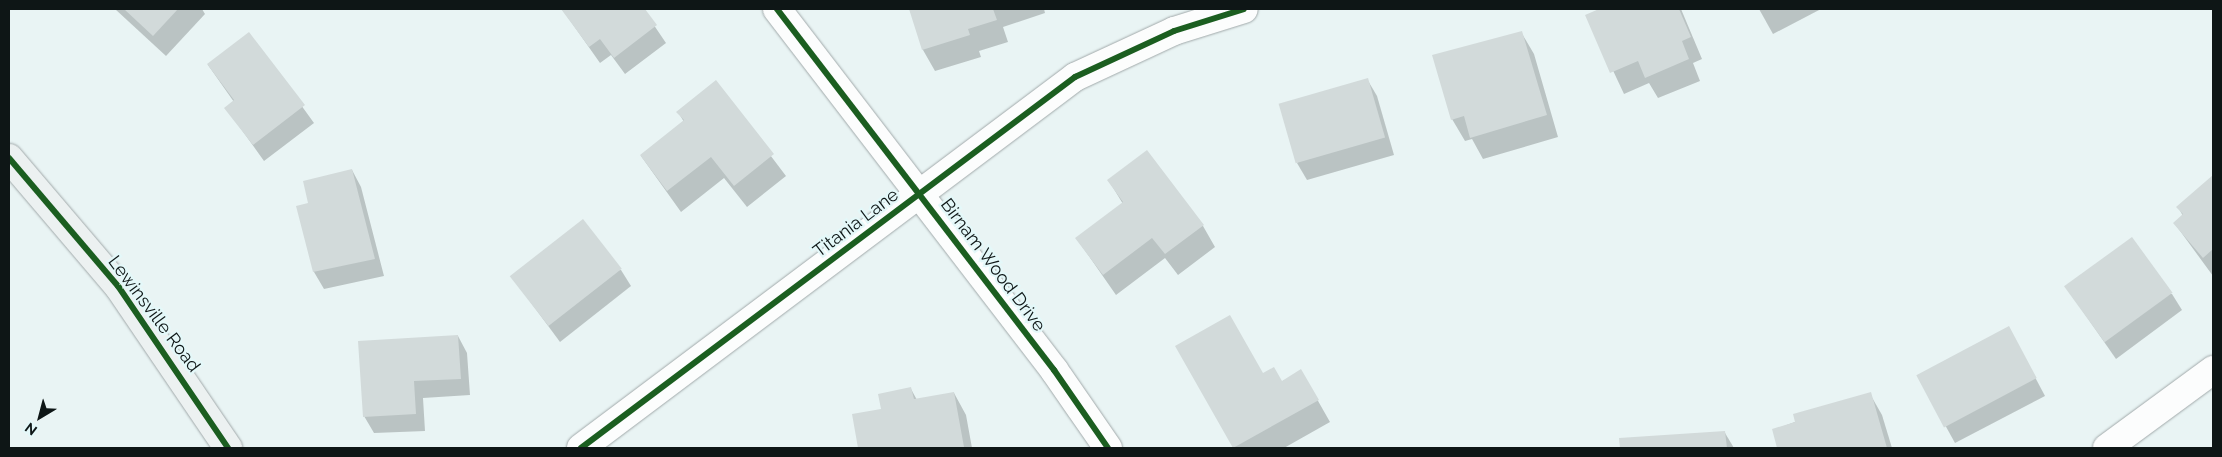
<!DOCTYPE html>
<html>
<head>
<meta charset="utf-8">
<style>
  body { margin:0 }
  #map { position:relative; width:2222px; height:457px; overflow:hidden; background:#e9f4f4; font-family:Raleway,sans-serif }
  div>[style] { position:absolute }
  [style*='--x'] { left:calc(var(--x)*1px); top:calc(var(--y)*1px); width:calc(var(--w)*1px); rotate:calc(var(--a)*1deg) }
  .shadow>* { inset:0; background:#0003 }
  .building>* { inset:0; background:#d2dada; transform-origin:0 0 }
  .roads { filter:drop-shadow(0 0 1px #a1a9aa) drop-shadow(0 0 1px #a1a9aa) }
  .minor>* { height:28px; margin:-14px; padding:0 14px; transform-origin:14px; border-radius:14px; background:#fcfdfd }
  .secondary>* { height:28px; margin:-14px; padding:0 14px; transform-origin:14px; border-radius:14px; background:#ecf1f1 }
  .cycleway>* { height:6px; margin:-3px; padding:0 3px; transform-origin:3px; border-radius:3px; background:#1b5e20 }
  span { translate:-50% -50%; white-space:nowrap; text-align:center; line-height:1.15; -webkit-text-stroke:4.5px #e4f8f9; paint-order:stroke }
  .street-label { font-size:18px; color:#0e1616 }
  .frame { position:absolute; inset:0; border:10px solid #0e1616; pointer-events:none }
  .north { position:absolute; left:15px; top:392px; width:50px; height:50px; -webkit-text-stroke:4px #e4f8f9; paint-order:stroke; rotate:217deg; font-size:14px; font-weight:700; line-height:20px; text-align:center; color:#0e1616 }
  .north::after { content:''; display:block; margin:auto; width:18px; height:22px; background:#0e1616; clip-path:polygon(50% 0,100% 100%,50% 72%,0 100%) }
</style>
</head>
<body>
<div id="map">
  <div class="shadow">
    <i style="clip-path:polygon(115px 9px,202px 9px,205px 14px,166px 56px)"></i>
    <i style="clip-path:polygon(562px 9px,643px 9px,666px 43px,625px 74px,611px 55px,600px 63px)"></i>
    <i style="clip-path:polygon(910px 9px,1044px 9px,1045px 13px,1003px 27px,1008px 42px,979px 51px,981px 57px,935px 71px,923px 50px)"></i>
    <i style="clip-path:polygon(1602px 9px,1681px 9px,1702px 59px,1693px 63px,1700px 81px,1658px 98px,1649px 83px,1624px 94px,1587px 15px)"></i>
    <i style="clip-path:polygon(1759px 9px,1821px 9px,1773px 34px)"></i>
    <i style="clip-path:polygon(1521px 32px,1534px 54px,1558px 137px,1483px 159px,1472px 139px,1465px 141px,1452px 119px)"></i>
    <i style="clip-path:polygon(249px 33px,314px 123px,264px 161px,226px 108px,234px 102px,208px 65px)"></i>
    <i style="clip-path:polygon(1367px 79px,1377px 96px,1394px 155px,1307px 180px,1297px 163px)"></i>
    <i style="clip-path:polygon(715px 82px,786px 176px,747px 207px,724px 178px,681px 212px,641px 156px,684px 122px,678px 112px)"></i>
    <i style="clip-path:polygon(352px 170px,361px 187px,384px 276px,324px 289px,314px 272px,298px 207px,310px 204px)"></i>
    <i style="clip-path:polygon(2213px 176px,2213px 276px,2175px 224px,2183px 216px,2178px 207px)"></i>
    <i style="clip-path:polygon(1109px 181px,1203px 226px,1215px 247px,1178px 275px,1165px 258px,1116px 295px,1077px 239px,1123px 204px)"></i>
    <i style="clip-path:polygon(621px 270px,631px 286px,560px 342px,512px 277px)"></i>
    <i style="clip-path:polygon(2066px 287px,2172px 294px,2182px 310px,2116px 359px)"></i>
    <i style="clip-path:polygon(458px 336px,467px 353px,470px 395px,423px 398px,425px 431px,374px 433px,364px 416px)"></i>
    <i style="clip-path:polygon(2018px 345px,2045px 396px,1955px 443px,1918px 376px)"></i>
    <i style="clip-path:polygon(1177px 346px,1281px 382px,1301px 371px,1330px 422px,1284px 448px,1235px 448px)"></i>
    <i style="clip-path:polygon(911px 389px,917px 400px,954px 393px,966px 415px,972px 448px,859px 448px,853px 415px,882px 410px)"></i>
    <i style="clip-path:polygon(1870px 394px,1882px 415px,1892px 448px,1779px 448px,1773px 430px)"></i>
    <i style="clip-path:polygon(1725px 433px,1734px 448px,1621px 448px,1621px 439px)"></i>
  </div>
  <div class="building">
    <i style="clip-path:polygon(124px 9px,178px 9px,153px 36px)"></i>
    <i style="clip-path:polygon(561px 9px,645px 9px,657px 25px,614px 58px,600px 39px,589px 47px)"></i>
    <i style="clip-path:polygon(909px 9px,993px 9px,997px 20px,968px 29px,970px 35px,922px 50px)"></i>
    <i style="clip-path:polygon(1599px 9px,1679px 9px,1691px 37px,1682px 41px,1689px 59px,1645px 78px,1638px 61px,1610px 73px,1585px 15px)"></i>
    <i style="clip-path:polygon(1522px 31px,1547px 115px,1470px 138px,1464px 116px,1451px 120px,1432px 55px)"></i>
    <i style="clip-path:polygon(249px 32px,305px 105px,253px 145px,224px 108px,234px 100px,207px 64px)"></i>
    <i style="left:1368px;top:78px;width:62px;height:93px;rotate:74deg"></i>
    <i style="clip-path:polygon(716px 80px,774px 154px,734px 186px,711px 157px,667px 191px,640px 155px,684px 120px,676px 112px)"></i>
    <i style="clip-path:polygon(1147px 150px,1204px 225px,1165px 254px,1152px 238px,1103px 275px,1075px 238px,1123px 202px,1107px 180px)"></i>
    <i style="clip-path:polygon(352px 169px,375px 259px,313px 272px,296px 206px,308px 203px,303px 181px)"></i>
    <i style="clip-path:polygon(2213px 175px,2213px 249px,2203px 258px,2173px 223px,2183px 214px,2176px 207px)"></i>
    <i style="left:583px;top:219px;width:63px;height:93px;rotate:52deg"></i>
    <i style="left:2132px;top:237px;width:69px;height:84px;rotate:54deg"></i>
    <i style="clip-path:polygon(1230px 315px,1263px 373px,1274px 367px,1282px 381px,1301px 369px,1319px 400px,1233px 448px,1175px 346px)"></i>
    <i style="left:2009px;top:326px;width:59px;height:105px;rotate:62deg"></i>
    <i style="clip-path:polygon(458px 335px,461px 379px,414px 381px,416px 414px,363px 417px,358px 341px)"></i>
    <i style="clip-path:polygon(911px 387px,914px 399px,954px 392px,964px 447px,858px 448px,852px 414px,881px 409px,878px 394px)"></i>
    <i style="clip-path:polygon(1871px 392px,1887px 448px,1777px 448px,1772px 429px,1795px 422px,1793px 414px)"></i>
    <i style="clip-path:polygon(1725px 431px,1727px 448px,1620px 448px,1619px 438px)"></i>
  </div>
  <div class="roads">
    <div class="minor">
      <i style="--x:777;--y:9;--w:455;--a:52.5"></i>
      <i style="--x:1054;--y:370;--w:95;--a:55.3"></i>
      <i style="--x:581;--y:448;--w:618;--a:-36.91"></i>
      <i style="--x:1075;--y:77;--w:109;--a:-24.9"></i>
      <i style="--x:1174;--y:31;--w:73;--a:-17.4"></i>
      <i style="--x:2107;--y:448;--w:132;--a:-36.3"></i>
    </div>
    <div class="secondary">
      <i style="--x:9;--y:158;--w:168;--a:49.6"></i>
      <i style="--x:118;--y:286;--w:196;--a:55.8"></i>
    </div>
  </div>
  <div class="cycleway">
    <i style="--x:777;--y:9;--w:455;--a:52.5"></i>
    <i style="--x:1054;--y:370;--w:95;--a:55.3"></i>
    <i style="--x:9;--y:158;--w:168;--a:49.6"></i>
    <i style="--x:118;--y:286;--w:196;--a:55.8"></i>
    <i style="--x:581;--y:448;--w:618;--a:-36.91"></i>
    <i style="--x:1075;--y:77;--w:109;--a:-24.9"></i>
    <i style="--x:1174;--y:31;--w:73;--a:-17.4"></i>
  </div>
  <div class="street-label">
    <span style="left:856px;top:223px;rotate:-37deg">Titania Lane</span>
    <span style="left:993px;top:265px;rotate:53deg">Birnam Wood Drive</span>
    <span style="left:154px;top:314px;rotate:53deg">Lewinsville Road</span>
  </div>
  <div class="frame"></div>
  <div class="north">N</div>
</div>
</body>
</html>
